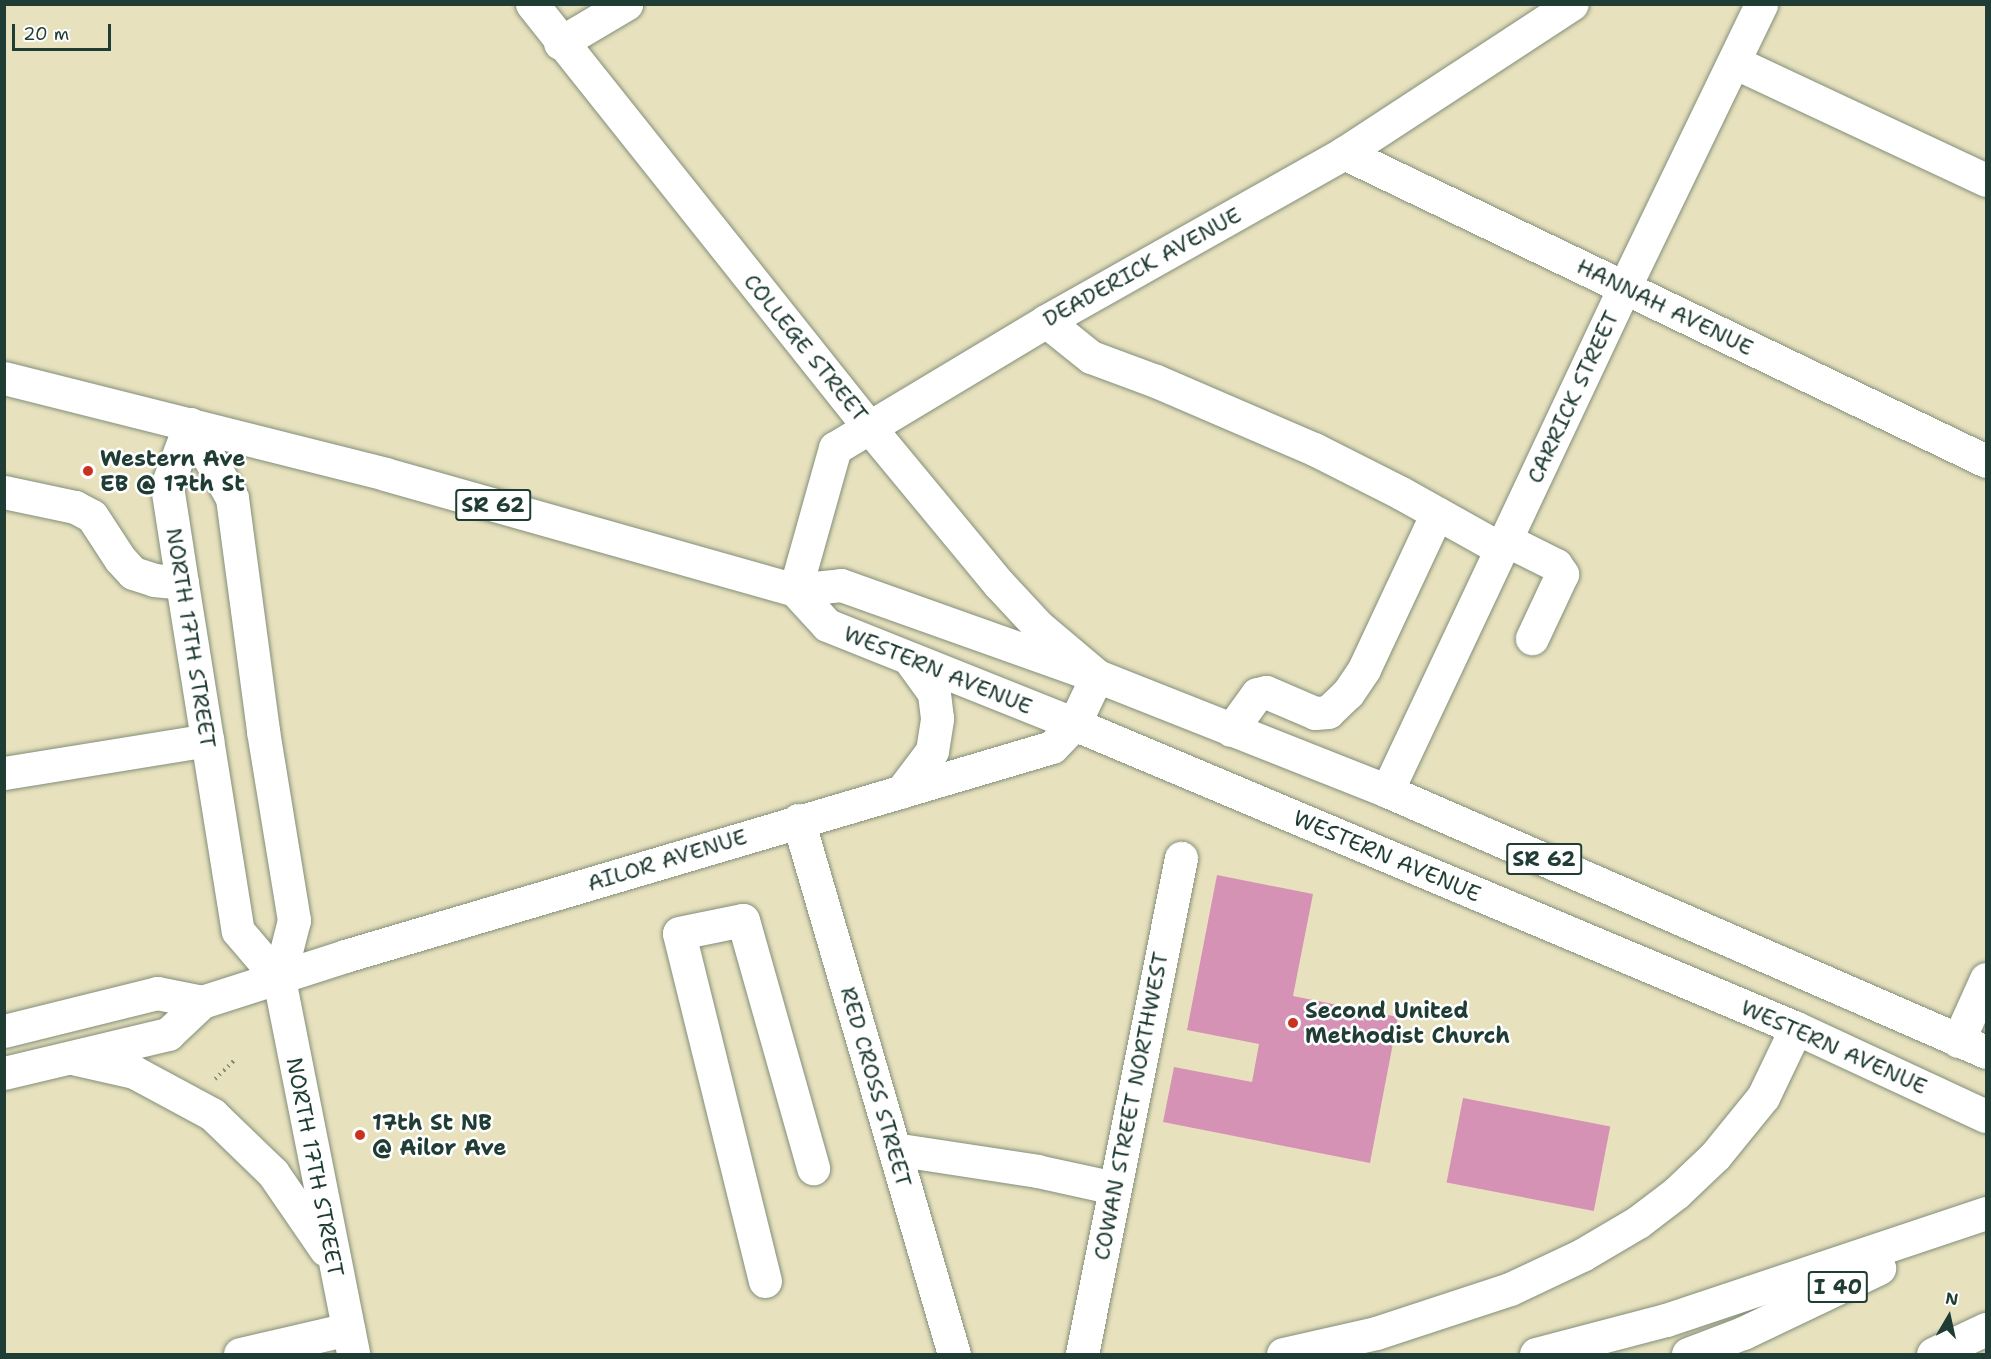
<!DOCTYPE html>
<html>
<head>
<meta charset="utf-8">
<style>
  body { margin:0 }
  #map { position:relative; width:1991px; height:1359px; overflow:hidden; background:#e7e1be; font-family:"Shantell Sans",sans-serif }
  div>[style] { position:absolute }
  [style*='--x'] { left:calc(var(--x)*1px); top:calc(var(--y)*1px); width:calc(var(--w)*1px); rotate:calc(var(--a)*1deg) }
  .building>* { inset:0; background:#d692b5; transform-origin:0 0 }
  .path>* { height:4px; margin-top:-2px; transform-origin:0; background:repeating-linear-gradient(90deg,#838f79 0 1.5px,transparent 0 6px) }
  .roads { filter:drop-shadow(0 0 2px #838f79) drop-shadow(0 0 2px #838f79) }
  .minor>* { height:33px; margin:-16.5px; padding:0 16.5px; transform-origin:16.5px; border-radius:16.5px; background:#fff }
  .major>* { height:33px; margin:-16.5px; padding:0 16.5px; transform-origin:16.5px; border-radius:16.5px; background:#fff }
  .highway>* { height:33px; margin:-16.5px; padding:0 16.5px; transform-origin:16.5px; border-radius:16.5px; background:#fff }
  .dots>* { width:16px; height:16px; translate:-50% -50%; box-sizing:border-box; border:3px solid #fff; border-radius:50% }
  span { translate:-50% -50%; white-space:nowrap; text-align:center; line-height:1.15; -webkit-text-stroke:5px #fff; paint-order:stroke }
  .shield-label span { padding:2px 4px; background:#fff; border:2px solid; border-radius:4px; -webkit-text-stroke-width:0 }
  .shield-label { font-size:21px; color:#1f3d34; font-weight:700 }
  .street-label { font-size:22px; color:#1f3d34 }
  .poi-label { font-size:22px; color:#1f3d34; font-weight:700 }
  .left { translate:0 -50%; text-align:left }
  .frame { position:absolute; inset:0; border:6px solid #1f3d34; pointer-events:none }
  .north { position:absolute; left:1919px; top:1287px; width:60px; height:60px; -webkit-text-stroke:4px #fff; paint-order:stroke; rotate:9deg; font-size:16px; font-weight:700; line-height:24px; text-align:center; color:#1f3d34 }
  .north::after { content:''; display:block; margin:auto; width:21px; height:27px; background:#1f3d34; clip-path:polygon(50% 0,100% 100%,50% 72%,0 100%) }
  .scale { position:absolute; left:12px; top:24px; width:99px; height:27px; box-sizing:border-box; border:3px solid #1f3d34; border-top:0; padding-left:8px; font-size:18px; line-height:21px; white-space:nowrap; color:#1f3d34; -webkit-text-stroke:4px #fff; paint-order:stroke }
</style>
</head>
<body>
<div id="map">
  <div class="building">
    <i style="clip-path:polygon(1217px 875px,1313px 894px,1293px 996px,1398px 1017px,1370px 1163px,1163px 1122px,1174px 1067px,1252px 1082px,1259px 1044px,1187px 1030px)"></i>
    <i style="left:1463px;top:1098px;width:150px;height:86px;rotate:11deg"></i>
  </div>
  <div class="path">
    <i style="--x:215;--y:1079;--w:28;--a:-44"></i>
  </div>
  <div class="roads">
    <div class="minor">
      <i style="--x:532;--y:4;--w:541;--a:51.46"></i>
      <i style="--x:869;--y:427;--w:204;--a:50.4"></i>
      <i style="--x:999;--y:584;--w:57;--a:47.1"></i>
      <i style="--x:1038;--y:626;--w:76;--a:40.2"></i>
      <i style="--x:560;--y:43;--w:77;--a:-30.6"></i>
      <i style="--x:1734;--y:62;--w:278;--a:25.1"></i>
      <i style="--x:1344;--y:153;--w:712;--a:25.63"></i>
      <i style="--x:1046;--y:321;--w:58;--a:38.7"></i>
      <i style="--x:1091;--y:357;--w:69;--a:20.3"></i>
      <i style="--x:1156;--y:381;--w:172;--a:23.3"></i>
      <i style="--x:1314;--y:449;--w:97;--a:26.8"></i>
      <i style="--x:1401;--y:493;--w:115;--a:29.2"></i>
      <i style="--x:4;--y:492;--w:73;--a:11.9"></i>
      <i style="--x:75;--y:507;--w:19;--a:28"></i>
      <i style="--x:92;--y:516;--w:51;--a:56.9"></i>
      <i style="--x:120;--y:559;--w:19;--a:47"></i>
      <i style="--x:133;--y:573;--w:22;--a:18"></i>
      <i style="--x:154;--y:580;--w:28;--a:6"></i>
      <i style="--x:1506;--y:540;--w:56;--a:26.6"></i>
      <i style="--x:1556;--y:565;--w:11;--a:56"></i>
      <i style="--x:1562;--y:574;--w:71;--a:115.1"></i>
      <i style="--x:795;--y:590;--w:148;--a:-74.3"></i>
      <i style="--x:835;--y:448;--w:246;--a:-31"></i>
      <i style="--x:1046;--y:321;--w:342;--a:-29.4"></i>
      <i style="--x:1344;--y:153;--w:272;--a:-33.2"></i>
      <i style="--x:1231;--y:730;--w:44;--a:-54.2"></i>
      <i style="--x:1257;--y:694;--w:9;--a:-13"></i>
      <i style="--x:1266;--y:692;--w:53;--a:23.2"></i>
      <i style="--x:1315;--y:713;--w:13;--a:-4"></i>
      <i style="--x:1328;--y:712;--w:28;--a:-44"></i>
      <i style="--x:1348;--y:693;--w:29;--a:-56"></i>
      <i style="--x:1364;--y:669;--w:172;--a:-64.9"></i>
      <i style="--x:4;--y:773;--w:206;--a:-9.2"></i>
      <i style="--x:1387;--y:791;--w:556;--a:-64.77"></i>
      <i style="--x:1624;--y:288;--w:315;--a:-64.2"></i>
      <i style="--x:798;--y:820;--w:556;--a:73.72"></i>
      <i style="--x:1958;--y:1041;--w:68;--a:-65.7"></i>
      <i style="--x:894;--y:1149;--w:145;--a:8.7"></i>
      <i style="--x:1037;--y:1171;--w:79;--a:12.4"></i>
      <i style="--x:765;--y:1281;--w:358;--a:-103.9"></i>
      <i style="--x:679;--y:933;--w:65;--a:-11.5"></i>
      <i style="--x:743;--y:920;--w:258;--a:74.2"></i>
      <i style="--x:240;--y:1354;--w:111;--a:-13"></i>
      <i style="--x:1082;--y:1354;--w:506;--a:-78.71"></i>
      <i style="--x:1283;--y:1354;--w:95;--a:-12.7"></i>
      <i style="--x:1376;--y:1333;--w:141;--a:-18.2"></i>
      <i style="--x:1510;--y:1289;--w:80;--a:-25.3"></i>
      <i style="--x:1582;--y:1255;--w:65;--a:-30.5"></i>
      <i style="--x:1638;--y:1222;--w:48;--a:-37.3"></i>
      <i style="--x:1676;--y:1193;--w:54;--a:-43.5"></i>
      <i style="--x:1715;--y:1156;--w:76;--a:-50.9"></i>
      <i style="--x:1763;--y:1097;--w:76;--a:-64.4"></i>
    </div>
    <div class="major">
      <i style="--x:4;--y:378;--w:393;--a:14.1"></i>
      <i style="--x:385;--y:474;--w:426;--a:15.8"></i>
      <i style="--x:795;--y:590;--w:46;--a:-6.2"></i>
      <i style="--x:841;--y:585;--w:272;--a:19.6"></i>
      <i style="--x:1097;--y:676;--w:312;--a:21.6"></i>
      <i style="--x:1387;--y:791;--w:653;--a:23.54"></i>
      <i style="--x:190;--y:424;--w:85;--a:60.4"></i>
      <i style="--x:232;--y:498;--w:235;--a:82.4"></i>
      <i style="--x:263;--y:731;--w:192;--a:80.7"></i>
      <i style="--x:294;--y:920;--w:61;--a:104.3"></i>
      <i style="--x:279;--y:979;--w:382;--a:78.8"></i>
      <i style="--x:190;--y:424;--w:66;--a:110.4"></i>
      <i style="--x:167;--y:486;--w:98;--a:81.2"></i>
      <i style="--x:182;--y:583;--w:352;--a:80.9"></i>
      <i style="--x:238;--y:931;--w:63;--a:49.5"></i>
      <i style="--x:795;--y:590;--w:47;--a:47.6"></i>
      <i style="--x:827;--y:625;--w:266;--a:21.8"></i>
      <i style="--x:1074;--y:724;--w:783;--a:22.83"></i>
      <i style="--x:1796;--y:1028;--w:209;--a:24.9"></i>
      <i style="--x:901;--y:792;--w:51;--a:-52.9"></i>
      <i style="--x:932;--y:751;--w:33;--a:-81"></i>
      <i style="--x:937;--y:718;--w:25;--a:-97"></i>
      <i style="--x:934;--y:693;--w:41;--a:-126"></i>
      <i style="--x:4;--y:1031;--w:158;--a:-13.9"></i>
      <i style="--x:157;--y:993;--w:46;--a:11.3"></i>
      <i style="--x:76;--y:1059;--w:59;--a:12.6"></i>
      <i style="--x:134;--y:1072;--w:89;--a:28.3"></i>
      <i style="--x:212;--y:1114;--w:85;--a:44"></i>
      <i style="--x:273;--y:1173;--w:93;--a:55.5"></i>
      <i style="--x:4;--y:1073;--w:169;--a:-13.4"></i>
      <i style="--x:168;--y:1034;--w:47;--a:-43.3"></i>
      <i style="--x:202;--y:1002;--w:150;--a:-17.8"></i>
      <i style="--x:345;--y:956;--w:737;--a:-16.47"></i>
      <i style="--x:1052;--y:747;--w:32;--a:-46"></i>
      <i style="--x:1074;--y:724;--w:53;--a:-64.4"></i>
    </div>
    <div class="highway">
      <i style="--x:1536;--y:1354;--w:134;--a:-14.7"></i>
      <i style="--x:1666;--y:1320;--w:337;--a:-18.5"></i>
      <i style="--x:1688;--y:1354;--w:59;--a:-20.9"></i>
      <i style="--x:1743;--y:1333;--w:151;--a:-25.5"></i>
      <i style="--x:1933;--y:1354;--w:59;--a:-25.3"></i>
    </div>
  </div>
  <div class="dots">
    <i style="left:88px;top:471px;background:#c8321e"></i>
    <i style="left:1293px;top:1023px;background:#c8321e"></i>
    <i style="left:360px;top:1135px;background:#c8321e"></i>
  </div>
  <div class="shield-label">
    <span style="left:493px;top:505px">SR 62</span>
    <span style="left:1544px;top:859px">SR 62</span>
    <span style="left:1838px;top:1287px">I 40</span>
  </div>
  <div class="street-label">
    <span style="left:1142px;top:267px;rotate:-29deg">DEADERICK AVENUE</span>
    <span style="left:1665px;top:307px;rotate:26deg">HANNAH AVENUE</span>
    <span style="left:806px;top:348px;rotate:51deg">COLLEGE STREET</span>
    <span style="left:1573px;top:397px;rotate:-65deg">CARRICK STREET</span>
    <span style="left:191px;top:638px;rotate:81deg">NORTH 17TH STREET</span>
    <span style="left:938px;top:670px;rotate:22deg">WESTERN AVENUE</span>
    <span style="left:1387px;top:856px;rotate:23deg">WESTERN AVENUE</span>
    <span style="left:667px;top:860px;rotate:-17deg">AILOR AVENUE</span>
    <span style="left:1834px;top:1047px;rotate:24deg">WESTERN AVENUE</span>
    <span style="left:876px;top:1087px;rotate:74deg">RED CROSS STREET</span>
    <span style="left:1131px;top:1106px;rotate:-79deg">COWAN STREET NORTHWEST</span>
    <span style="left:315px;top:1167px;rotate:79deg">NORTH 17TH STREET</span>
  </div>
  <div class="poi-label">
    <span class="left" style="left:100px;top:471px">Western Ave<br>EB @ 17th St</span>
    <span class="left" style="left:1305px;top:1023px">Second United<br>Methodist Church</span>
    <span class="left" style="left:372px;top:1135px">17th St NB<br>@ Ailor Ave</span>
  </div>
  <div class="frame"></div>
  <div class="north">N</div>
  <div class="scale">20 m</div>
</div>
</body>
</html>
